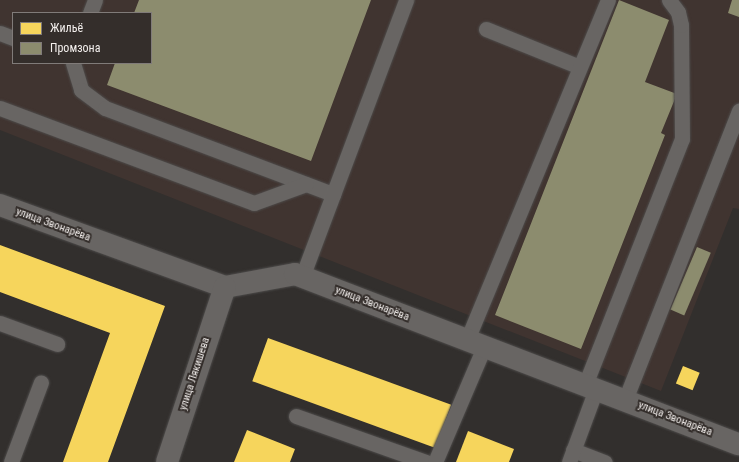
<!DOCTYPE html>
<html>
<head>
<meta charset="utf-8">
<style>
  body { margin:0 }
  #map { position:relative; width:739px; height:462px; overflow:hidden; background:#322f2d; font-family:"Roboto Condensed",sans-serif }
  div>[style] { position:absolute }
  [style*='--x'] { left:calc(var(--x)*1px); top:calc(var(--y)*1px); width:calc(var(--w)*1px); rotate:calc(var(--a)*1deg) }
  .built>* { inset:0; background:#403430 }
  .homes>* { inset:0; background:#f6d55c; transform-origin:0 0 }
  .industry>* { inset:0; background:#8c8c6e; transform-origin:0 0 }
  .roads { filter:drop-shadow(0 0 1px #4d4b4a) drop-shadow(0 0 1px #4d4b4a) }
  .lane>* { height:15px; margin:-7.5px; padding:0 7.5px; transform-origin:7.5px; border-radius:7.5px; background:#686563 }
  .street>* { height:22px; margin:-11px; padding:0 11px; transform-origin:11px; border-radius:11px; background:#686563 }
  span { translate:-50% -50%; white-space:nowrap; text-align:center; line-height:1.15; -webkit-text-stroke:4px #342e2b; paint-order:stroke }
  .street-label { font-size:11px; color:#f3efed }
  .legend { position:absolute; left:12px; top:12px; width:140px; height:52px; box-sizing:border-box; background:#342e2b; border:1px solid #807b79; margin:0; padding:5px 7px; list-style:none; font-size:12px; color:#f3efed }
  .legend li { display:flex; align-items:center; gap:8px; height:20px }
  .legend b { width:20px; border:1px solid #807b79 }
</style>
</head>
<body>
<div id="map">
  <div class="built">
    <i style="clip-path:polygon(evenodd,0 0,739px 0,739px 209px,733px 208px,661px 391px,0 130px,0 0,13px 13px,151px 13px,151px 63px,13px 63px,13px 13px)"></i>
  </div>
  <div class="homes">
    <i style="clip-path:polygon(0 245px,165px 306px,108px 462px,63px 462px,110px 333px,0 292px)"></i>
    <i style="left:268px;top:338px;width:195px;height:46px;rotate:20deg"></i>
    <i style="left:683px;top:366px;width:18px;height:19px;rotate:22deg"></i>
    <i style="clip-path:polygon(247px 430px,295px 449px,290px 462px,234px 462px)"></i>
    <i style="clip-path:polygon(468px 431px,514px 449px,509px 462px,456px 462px)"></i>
  </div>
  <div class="industry">
    <i style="clip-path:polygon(139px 0,371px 0,311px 161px,107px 85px,115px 63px,151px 63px,151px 13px,134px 13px)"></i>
    <i style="clip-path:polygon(619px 0,669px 20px,645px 82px,677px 94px,661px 133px,665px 135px,581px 349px,495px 315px)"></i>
    <i style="clip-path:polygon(732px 0,739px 0,739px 17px,728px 13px)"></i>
    <i style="left:697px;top:247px;width:15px;height:68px;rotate:23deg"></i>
  </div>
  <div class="roads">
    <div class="lane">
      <i style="--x:90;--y:13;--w:14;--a:-69"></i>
      <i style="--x:486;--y:29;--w:101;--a:22"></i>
      <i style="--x:0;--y:33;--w:14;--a:21"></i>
      <i style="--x:73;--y:63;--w:28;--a:73"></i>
      <i style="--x:81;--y:90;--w:30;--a:37"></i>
      <i style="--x:105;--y:108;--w:244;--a:20.7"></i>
      <i style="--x:0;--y:108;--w:271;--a:20.5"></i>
      <i style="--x:254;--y:203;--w:55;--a:-20.1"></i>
      <i style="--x:302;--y:277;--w:296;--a:-69.4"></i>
      <i style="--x:0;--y:323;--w:61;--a:20.2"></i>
      <i style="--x:467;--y:340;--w:368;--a:-67.5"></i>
      <i style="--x:585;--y:385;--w:264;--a:-68.5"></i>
      <i style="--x:682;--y:139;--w:114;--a:-90.5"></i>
      <i style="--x:681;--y:25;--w:13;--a:-103"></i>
      <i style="--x:678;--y:12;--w:15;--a:-127"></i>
      <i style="--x:625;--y:400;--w:311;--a:-68.5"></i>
      <i style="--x:296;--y:416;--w:138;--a:19.5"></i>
      <i style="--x:573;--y:450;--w:34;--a:21"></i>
      <i style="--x:11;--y:462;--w:85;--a:-69.4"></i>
      <i style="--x:435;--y:462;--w:125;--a:-66.9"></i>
      <i style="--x:569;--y:462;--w:78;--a:-69.7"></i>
    </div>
    <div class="street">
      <i style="--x:0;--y:205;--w:239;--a:20"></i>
      <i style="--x:225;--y:287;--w:71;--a:-10.5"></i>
      <i style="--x:295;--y:274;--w:475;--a:21"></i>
      <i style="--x:167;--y:462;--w:184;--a:-71.7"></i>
    </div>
  </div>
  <div class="street-label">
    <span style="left:53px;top:225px;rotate:20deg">улица Звонарёва</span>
    <span style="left:372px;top:304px;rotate:21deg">улица Звонарёва</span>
    <span style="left:195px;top:374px;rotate:-72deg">улица Лякишева</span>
    <span style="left:675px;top:419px;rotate:21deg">улица Звонарёва</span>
  </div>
  <ul class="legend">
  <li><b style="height:11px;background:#f6d55c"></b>Жильё</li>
  <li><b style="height:11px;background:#8c8c6e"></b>Промзона</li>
  </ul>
</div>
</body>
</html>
